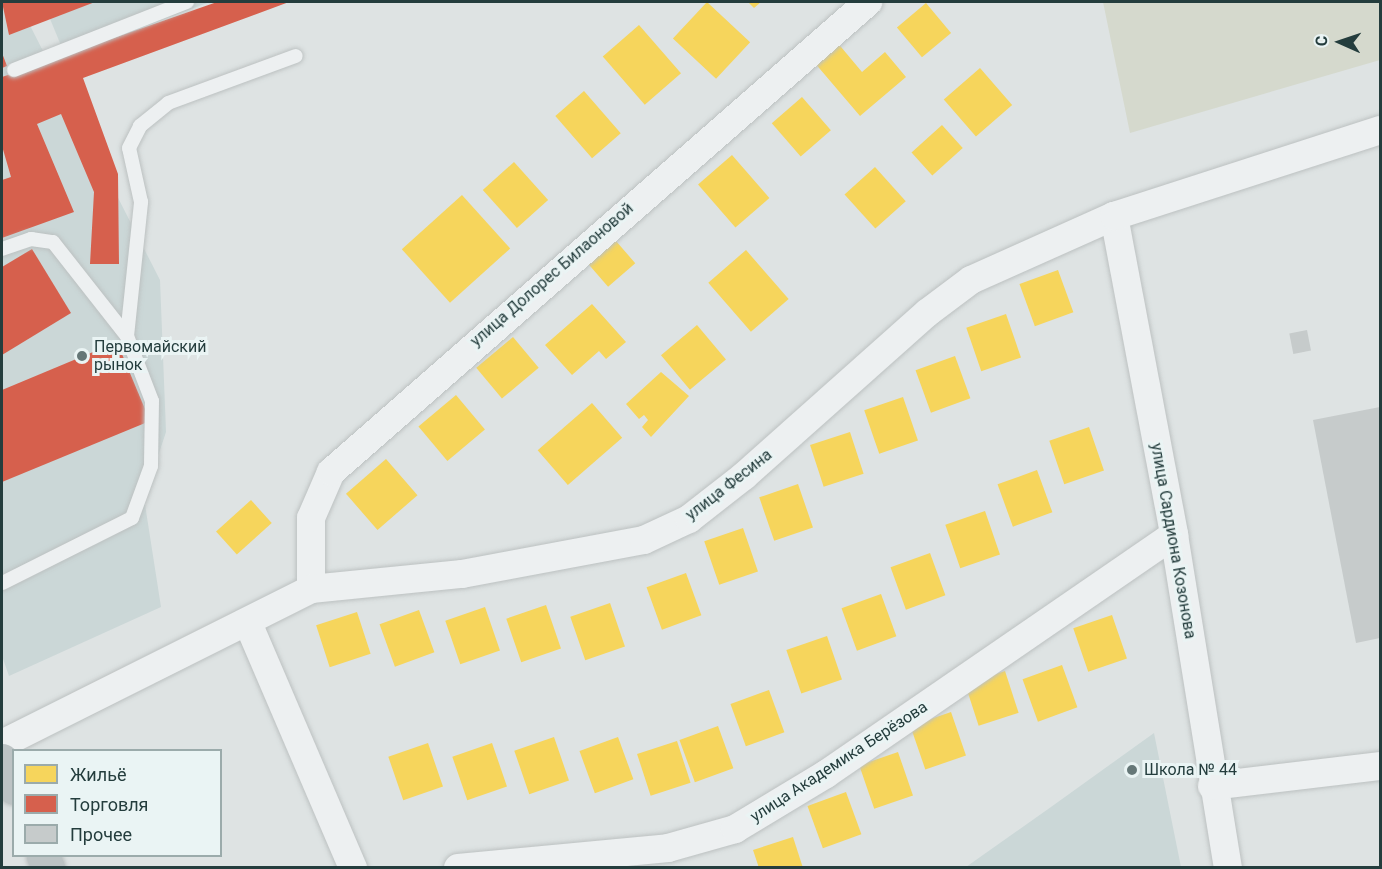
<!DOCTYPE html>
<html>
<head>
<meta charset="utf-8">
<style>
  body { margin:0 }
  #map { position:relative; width:1382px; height:869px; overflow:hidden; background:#dee3e3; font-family:Roboto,sans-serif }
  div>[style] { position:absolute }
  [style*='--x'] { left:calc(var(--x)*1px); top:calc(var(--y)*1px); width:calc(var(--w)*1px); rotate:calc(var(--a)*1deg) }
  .built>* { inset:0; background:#cbd7d7 }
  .green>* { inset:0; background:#d5d9cd }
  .homes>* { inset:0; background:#f6d55c; transform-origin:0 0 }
  .shops>* { inset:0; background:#d6604d }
  .building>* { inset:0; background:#c6cbcb; transform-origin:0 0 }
  .roads { filter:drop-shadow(0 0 2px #bcc1c1) drop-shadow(0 0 2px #bcc1c1) }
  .lane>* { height:14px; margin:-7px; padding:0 7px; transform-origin:7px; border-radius:7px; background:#edf0f1 }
  .street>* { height:28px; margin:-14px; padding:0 14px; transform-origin:14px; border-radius:14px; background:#edf0f1 }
  .secondary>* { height:33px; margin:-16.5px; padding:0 16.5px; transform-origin:16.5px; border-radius:16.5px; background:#bcc3c4 }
  .dots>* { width:16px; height:16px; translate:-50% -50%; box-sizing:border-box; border:3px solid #eaf4f4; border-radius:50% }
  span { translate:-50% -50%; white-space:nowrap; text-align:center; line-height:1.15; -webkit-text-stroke:6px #eaf4f4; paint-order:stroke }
  .street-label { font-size:16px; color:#243d3d }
  .poi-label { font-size:16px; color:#243d3d }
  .left { translate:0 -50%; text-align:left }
  .frame { position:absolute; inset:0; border:3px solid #243d3d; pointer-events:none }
  .legend { position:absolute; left:12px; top:749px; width:210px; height:108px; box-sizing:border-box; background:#eaf4f4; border:2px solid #9babab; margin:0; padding:8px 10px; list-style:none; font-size:18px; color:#243d3d }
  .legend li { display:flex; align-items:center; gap:12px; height:30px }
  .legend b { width:30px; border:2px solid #9babab }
  .north { position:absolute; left:1310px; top:12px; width:60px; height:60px; -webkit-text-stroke:4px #eaf4f4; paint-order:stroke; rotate:273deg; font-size:16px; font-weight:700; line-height:24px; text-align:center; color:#243d3d }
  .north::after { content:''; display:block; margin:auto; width:21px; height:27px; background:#243d3d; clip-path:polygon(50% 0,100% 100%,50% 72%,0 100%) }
</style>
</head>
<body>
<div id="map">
  <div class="built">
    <i style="clip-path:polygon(2px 2px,18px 2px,160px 280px,166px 432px,144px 498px,161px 607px,9px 676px,2px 656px)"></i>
    <i style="clip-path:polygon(43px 2px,210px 2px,65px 55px)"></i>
    <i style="clip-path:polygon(1154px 733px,1181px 867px,966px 867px,1051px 807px)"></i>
  </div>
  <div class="green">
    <i style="clip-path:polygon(1103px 2px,1380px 2px,1380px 60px,1130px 133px)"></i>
  </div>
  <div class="homes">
    <i style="left:707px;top:2px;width:59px;height:50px;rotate:43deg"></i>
    <i style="clip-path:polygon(748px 2px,761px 2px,754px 8px)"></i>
    <i style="left:926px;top:3px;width:39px;height:38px;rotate:50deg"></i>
    <i style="left:639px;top:25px;width:64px;height:48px;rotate:49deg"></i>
    <i style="clip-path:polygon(831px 35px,862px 72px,885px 52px,906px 77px,860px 116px,808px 55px)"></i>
    <i style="left:980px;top:68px;width:49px;height:48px;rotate:49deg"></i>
    <i style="left:584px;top:91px;width:56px;height:38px;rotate:49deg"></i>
    <i style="left:802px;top:97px;width:44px;height:40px;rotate:49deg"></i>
    <i style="left:942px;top:125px;width:31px;height:41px;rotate:48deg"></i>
    <i style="left:732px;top:155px;width:57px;height:45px;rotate:49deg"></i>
    <i style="left:514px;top:162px;width:51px;height:42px;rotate:48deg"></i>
    <i style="left:875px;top:167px;width:46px;height:41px;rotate:48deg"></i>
    <i style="left:462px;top:195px;width:72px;height:81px;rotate:48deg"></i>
    <i style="left:609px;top:233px;width:40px;height:36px;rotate:49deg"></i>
    <i style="left:746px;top:250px;width:65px;height:50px;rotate:49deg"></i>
    <i style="left:1058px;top:270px;width:45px;height:41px;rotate:70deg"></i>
    <i style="clip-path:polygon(592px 304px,626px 342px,606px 359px,599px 351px,572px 375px,545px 345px)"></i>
    <i style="left:1006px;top:314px;width:46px;height:42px;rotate:71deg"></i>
    <i style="left:697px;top:325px;width:45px;height:47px;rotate:50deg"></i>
    <i style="left:513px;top:337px;width:40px;height:48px;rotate:50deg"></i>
    <i style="left:955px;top:356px;width:45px;height:42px;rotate:70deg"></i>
    <i style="clip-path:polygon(661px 372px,689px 396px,651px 437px,642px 427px,648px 420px,644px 415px,639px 419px,626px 404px)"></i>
    <i style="left:456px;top:395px;width:45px;height:49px;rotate:50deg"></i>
    <i style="left:903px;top:397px;width:46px;height:41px;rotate:71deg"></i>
    <i style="left:592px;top:403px;width:46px;height:72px;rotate:49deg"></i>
    <i style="left:1089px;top:427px;width:46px;height:42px;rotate:71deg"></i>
    <i style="left:850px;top:432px;width:44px;height:42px;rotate:72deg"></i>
    <i style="left:386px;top:459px;width:48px;height:53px;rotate:49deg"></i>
    <i style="left:1037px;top:470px;width:45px;height:42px;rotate:70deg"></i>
    <i style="left:798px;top:484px;width:46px;height:41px;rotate:71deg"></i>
    <i style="left:251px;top:500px;width:31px;height:47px;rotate:48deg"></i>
    <i style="left:985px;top:511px;width:46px;height:42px;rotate:71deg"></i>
    <i style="left:743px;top:528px;width:46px;height:41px;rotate:71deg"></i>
    <i style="left:930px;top:553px;width:45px;height:42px;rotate:70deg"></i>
    <i style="left:686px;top:573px;width:45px;height:42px;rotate:70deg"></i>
    <i style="left:881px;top:594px;width:45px;height:42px;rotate:70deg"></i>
    <i style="left:610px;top:603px;width:46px;height:42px;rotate:71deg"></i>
    <i style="left:546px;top:605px;width:46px;height:42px;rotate:71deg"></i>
    <i style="left:485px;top:607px;width:46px;height:42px;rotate:71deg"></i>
    <i style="left:419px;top:610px;width:45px;height:42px;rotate:70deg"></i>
    <i style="left:357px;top:612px;width:44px;height:43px;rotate:72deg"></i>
    <i style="left:1112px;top:615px;width:46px;height:41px;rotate:71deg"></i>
    <i style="left:827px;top:636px;width:46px;height:43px;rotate:71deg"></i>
    <i style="left:1062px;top:665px;width:45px;height:42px;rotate:70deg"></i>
    <i style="left:1005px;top:671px;width:44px;height:42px;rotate:72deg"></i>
    <i style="left:769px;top:690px;width:45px;height:41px;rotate:70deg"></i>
    <i style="left:951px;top:712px;width:46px;height:43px;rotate:71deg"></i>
    <i style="left:718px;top:726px;width:45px;height:41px;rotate:70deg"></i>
    <i style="left:554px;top:737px;width:46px;height:42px;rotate:71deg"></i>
    <i style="left:618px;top:737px;width:45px;height:41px;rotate:70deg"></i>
    <i style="left:677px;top:741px;width:44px;height:42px;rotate:72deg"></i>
    <i style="left:428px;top:743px;width:46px;height:42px;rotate:71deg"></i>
    <i style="left:492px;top:743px;width:46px;height:42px;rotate:71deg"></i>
    <i style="left:898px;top:752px;width:46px;height:41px;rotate:71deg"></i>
    <i style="left:846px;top:792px;width:45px;height:41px;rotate:70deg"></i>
    <i style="clip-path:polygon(793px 837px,803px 868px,759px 868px,753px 850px)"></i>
  </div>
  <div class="shops">
    <i style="clip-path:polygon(2px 2px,95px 2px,9px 35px)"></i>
    <i style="clip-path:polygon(217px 2px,289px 2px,83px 78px,118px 174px,119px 264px,90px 264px,94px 192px,61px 114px,37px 124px,74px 212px,2px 238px,2px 180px,11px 177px,2px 146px,2px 77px)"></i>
    <i style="clip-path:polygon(2px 53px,7px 66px,2px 68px)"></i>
    <i style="clip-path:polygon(32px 249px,71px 313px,2px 355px,2px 267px)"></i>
    <i style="clip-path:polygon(117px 342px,150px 421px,2px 482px,2px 390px)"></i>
  </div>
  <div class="building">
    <i style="left:1307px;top:330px;width:21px;height:18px;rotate:79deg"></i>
    <i style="clip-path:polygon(1380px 407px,1380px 638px,1356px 643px,1313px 420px)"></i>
  </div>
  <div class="roads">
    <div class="lane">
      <i style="--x:14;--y:70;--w:186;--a:-21.5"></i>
      <i style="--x:2;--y:249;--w:31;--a:-19"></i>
      <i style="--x:31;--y:239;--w:22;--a:8"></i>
      <i style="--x:53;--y:242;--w:120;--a:51.8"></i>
      <i style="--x:127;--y:336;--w:70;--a:69"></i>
      <i style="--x:152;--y:401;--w:65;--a:90.9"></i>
      <i style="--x:151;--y:466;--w:55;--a:110.1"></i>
      <i style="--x:132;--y:518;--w:145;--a:153.4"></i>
      <i style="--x:127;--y:336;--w:135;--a:-84"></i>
      <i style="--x:141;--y:202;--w:55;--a:-102.5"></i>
      <i style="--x:129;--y:148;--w:25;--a:-63"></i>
      <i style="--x:140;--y:126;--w:36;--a:-39"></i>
      <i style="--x:168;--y:103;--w:136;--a:-20.2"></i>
    </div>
    <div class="street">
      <i style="--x:1114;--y:216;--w:325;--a:79.3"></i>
      <i style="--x:1174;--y:535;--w:337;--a:80.8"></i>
      <i style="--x:311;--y:589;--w:71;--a:-90"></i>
      <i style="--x:311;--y:518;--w:50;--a:-66.5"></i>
      <i style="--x:331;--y:472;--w:714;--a:-41.19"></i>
      <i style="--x:248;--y:623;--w:267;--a:66.8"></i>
      <i style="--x:2;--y:744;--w:346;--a:-26.6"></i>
      <i style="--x:311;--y:589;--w:152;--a:-5.7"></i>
      <i style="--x:462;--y:574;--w:185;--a:-10.6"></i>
      <i style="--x:644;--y:540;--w:50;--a:-25"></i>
      <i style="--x:689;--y:519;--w:70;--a:-38"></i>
      <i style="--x:744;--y:476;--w:245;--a:-41.7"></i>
      <i style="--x:927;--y:313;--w:55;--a:-36.9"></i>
      <i style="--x:971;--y:280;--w:157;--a:-24.1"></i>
      <i style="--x:1114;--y:216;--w:280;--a:-17.9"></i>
      <i style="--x:1212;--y:786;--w:169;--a:-6.8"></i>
      <i style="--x:458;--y:868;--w:211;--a:-5.4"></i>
      <i style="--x:668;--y:848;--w:70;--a:-15.8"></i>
      <i style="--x:735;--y:829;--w:106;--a:-31.1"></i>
      <i style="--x:826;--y:774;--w:422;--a:-34.5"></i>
    </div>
    <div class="secondary">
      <i style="--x:2;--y:760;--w:30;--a:67"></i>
      <i style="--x:43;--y:856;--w:13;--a:67"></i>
    </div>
  </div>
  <div class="dots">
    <i style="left:82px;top:356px;background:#657777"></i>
    <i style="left:1132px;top:770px;background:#657777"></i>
  </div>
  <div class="street-label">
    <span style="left:552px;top:275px;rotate:-41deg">улица Долорес Билаоновой</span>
    <span style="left:729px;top:485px;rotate:-38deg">улица Фесина</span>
    <span style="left:1173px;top:541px;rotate:80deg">улица Сардиона Козонова</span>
    <span style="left:839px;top:762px;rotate:-33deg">улица Академика Берёзова</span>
  </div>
  <div class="poi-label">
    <span class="left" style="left:94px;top:356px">Первомайский<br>рынок</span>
    <span class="left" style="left:1144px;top:770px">Школа № 44</span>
  </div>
  <div class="frame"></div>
  <ul class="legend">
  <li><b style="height:16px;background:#f6d55c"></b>Жильё</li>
  <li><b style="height:16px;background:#d6604d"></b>Торговля</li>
  <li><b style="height:16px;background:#c6cbcb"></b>Прочее</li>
  </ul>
  <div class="north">С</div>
</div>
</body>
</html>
